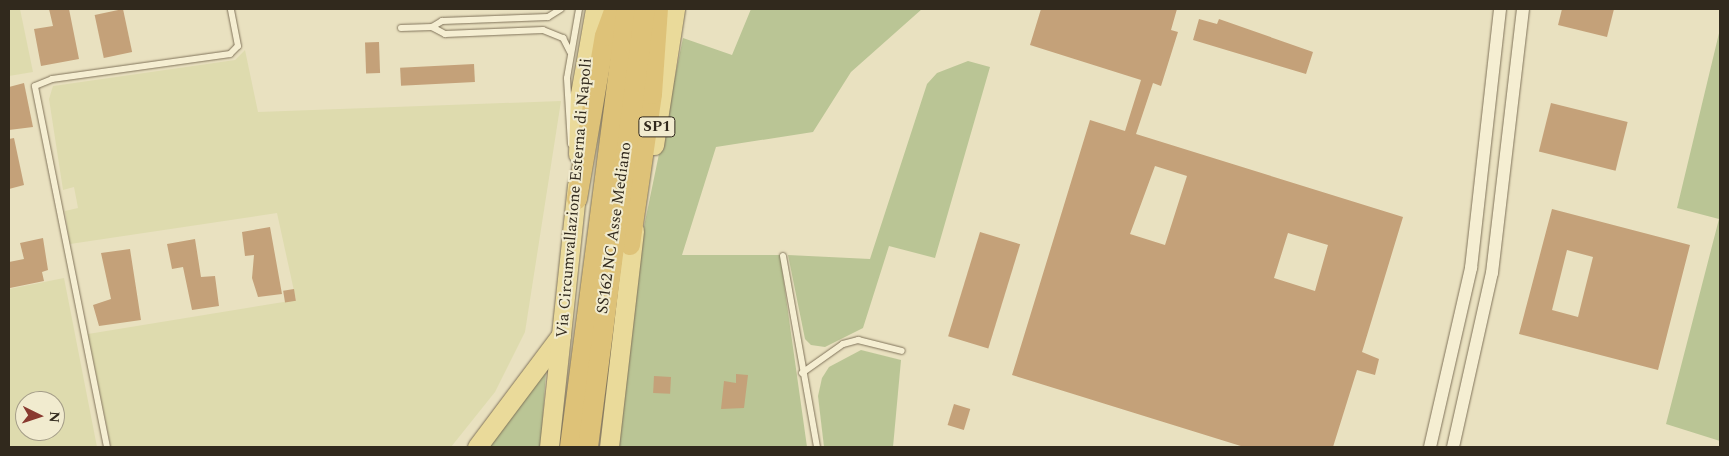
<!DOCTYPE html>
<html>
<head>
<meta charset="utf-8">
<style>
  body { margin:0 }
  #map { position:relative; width:1729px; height:456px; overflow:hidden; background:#e9e1c0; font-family:Spectral,serif }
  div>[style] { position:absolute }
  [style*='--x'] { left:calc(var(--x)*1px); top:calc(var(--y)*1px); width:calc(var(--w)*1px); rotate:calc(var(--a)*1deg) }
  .farmland>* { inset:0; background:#dedbae }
  .green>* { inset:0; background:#bac595 }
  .building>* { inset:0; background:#c4a179; transform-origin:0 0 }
  .roads { filter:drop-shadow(0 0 1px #80735a) drop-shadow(0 0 1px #80735a) }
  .service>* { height:6px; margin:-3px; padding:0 3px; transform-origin:3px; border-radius:3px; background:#f5eed2 }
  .minor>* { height:12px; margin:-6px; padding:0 6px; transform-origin:6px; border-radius:6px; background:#f5eed2 }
  .primary>* { height:19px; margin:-9.5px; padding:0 9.5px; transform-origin:9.5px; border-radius:9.5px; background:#eada9a }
  .trunk>* { height:20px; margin:-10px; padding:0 10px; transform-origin:10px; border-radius:10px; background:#dec278 }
  span { translate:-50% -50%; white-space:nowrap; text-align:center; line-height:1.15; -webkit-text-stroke:4px #f1ebcf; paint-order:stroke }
  .shield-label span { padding:1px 4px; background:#f1ebcf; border:1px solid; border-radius:4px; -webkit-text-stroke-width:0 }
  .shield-label { font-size:15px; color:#31291d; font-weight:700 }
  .street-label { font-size:16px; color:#31291d }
  .frame { position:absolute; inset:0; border:10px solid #31291d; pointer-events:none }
  .north { position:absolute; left:15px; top:391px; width:50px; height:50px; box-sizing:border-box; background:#f1ebcf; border:1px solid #a49d88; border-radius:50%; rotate:94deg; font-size:14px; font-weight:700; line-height:20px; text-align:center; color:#31291d }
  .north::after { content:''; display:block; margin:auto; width:18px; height:22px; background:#893a30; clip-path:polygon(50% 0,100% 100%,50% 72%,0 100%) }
</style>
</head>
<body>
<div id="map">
  <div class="farmland">
    <i style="clip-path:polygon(9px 9px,20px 9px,33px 72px,9px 76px)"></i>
    <i style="clip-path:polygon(245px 50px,258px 112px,561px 101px,525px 332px,495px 392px,451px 447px,111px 447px,88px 334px,296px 300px,277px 213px,70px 244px,65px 211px,78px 208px,74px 187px,63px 190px,49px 99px,53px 86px,235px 60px)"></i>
    <i style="clip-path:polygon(evenodd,64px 278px,97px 447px,9px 447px,9px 289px,64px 278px,25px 401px,55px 401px,55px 431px,25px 431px,25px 401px)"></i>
  </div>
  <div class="green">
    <i style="clip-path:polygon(751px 9px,922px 9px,851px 72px,813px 132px,716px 147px,682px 255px,780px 255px,807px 447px,616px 447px,635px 270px,683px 38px,732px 55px)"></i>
    <i style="clip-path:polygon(1720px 29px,1720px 441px,1666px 424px,1719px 219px,1677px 208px)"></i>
    <i style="clip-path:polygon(968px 61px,990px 67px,935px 258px,889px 246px,863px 328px,825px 347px,811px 345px,805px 339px,788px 255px,870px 259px,927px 84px,937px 73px)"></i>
    <i style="clip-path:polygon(861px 350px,901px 360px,893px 447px,824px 447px,818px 396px,822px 378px,829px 367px)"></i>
    <i style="clip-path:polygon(546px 370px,541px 447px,486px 447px)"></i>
  </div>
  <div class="building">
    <i style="clip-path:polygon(49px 9px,69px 9px,79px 59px,41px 66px,34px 29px,53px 26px)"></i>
    <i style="left:123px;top:9px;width:44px;height:29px;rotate:78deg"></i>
    <i style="clip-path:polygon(evenodd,1041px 9px,1177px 9px,1171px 30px,1178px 32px,1161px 86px,1153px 83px,1136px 134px,1403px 217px,1362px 352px,1379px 359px,1375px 375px,1357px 370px,1333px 447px,1244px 447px,1012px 375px,1090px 120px,1125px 131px,1141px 80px,1030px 45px,1041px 9px,1155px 166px,1187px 176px,1165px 245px,1130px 234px,1155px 166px,1041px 9px,1288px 233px,1328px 245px,1315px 291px,1274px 278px,1288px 233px)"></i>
    <i style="clip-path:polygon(1562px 9px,1614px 9px,1607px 37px,1558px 25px)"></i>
    <i style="clip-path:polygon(1199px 19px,1217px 24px,1219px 19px,1313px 52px,1306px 74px,1193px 40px)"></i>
    <i style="left:379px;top:42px;width:31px;height:14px;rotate:88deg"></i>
    <i style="left:474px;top:64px;width:18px;height:74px;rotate:87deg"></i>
    <i style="clip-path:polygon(24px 83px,33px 127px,9px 130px,9px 87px)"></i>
    <i style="left:1551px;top:103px;width:79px;height:50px;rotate:14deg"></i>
    <i style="clip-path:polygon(14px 138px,24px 185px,9px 189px,9px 139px)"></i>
    <i style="clip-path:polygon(evenodd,1552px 209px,1690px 245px,1658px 370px,1519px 334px,1552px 209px,1567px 250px,1593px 257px,1578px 317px,1552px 310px,1567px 250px)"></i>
    <i style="clip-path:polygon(270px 227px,282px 294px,258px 297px,252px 278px,254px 255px,245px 256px,242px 232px)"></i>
    <i style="left:980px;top:232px;width:42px;height:109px;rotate:17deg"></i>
    <i style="clip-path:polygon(43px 238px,48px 270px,42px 272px,44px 281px,10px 288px,9px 262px,24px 259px,20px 243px)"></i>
    <i style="clip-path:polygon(195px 239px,201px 277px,215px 276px,219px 306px,192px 310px,183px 267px,172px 269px,167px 244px)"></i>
    <i style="clip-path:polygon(130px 249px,141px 320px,99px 326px,93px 305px,111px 299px,101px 253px)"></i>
    <i style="left:294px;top:289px;width:12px;height:11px;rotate:81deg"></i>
    <i style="clip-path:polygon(736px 374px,748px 375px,744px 408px,721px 409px,724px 381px,736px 383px)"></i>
    <i style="left:654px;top:376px;width:17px;height:17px;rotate:3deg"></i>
    <i style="left:954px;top:404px;width:17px;height:22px;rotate:17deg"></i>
  </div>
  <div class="roads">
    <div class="service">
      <i style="--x:432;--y:27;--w:12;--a:-31"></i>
      <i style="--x:442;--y:21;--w:106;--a:-2.2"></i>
      <i style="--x:548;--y:17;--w:15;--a:-32"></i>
      <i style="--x:401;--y:28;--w:31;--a:-2"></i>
      <i style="--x:432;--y:27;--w:15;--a:28"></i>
      <i style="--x:445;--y:34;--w:98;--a:-2.3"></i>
      <i style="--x:543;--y:30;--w:22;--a:22"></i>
      <i style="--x:563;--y:38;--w:16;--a:63"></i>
      <i style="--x:571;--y:144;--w:66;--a:-93.5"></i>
      <i style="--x:567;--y:78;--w:70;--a:-80.1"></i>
      <i style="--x:783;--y:256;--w:194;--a:79.9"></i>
      <i style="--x:802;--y:373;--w:50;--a:-35.3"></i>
      <i style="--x:843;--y:344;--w:16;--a:-15"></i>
      <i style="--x:858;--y:340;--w:45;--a:14"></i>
      <i style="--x:107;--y:447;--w:368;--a:-101.3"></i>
      <i style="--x:35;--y:86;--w:18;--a:-22"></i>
      <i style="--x:52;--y:79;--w:180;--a:-8"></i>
      <i style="--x:230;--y:54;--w:11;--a:-45"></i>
      <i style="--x:238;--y:46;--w:38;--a:-101"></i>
    </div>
    <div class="minor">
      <i style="--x:1430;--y:447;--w:184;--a:-77.1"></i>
      <i style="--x:1471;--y:268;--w:261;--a:-83.6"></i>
      <i style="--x:1453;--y:447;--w:178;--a:-77.4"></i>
      <i style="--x:1492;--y:273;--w:266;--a:-83.3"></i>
    </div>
    <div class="primary">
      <i style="--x:654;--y:145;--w:138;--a:-81.2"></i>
      <i style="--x:578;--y:154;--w:60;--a:-88.1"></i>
      <i style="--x:580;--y:94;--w:86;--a:-80"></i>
      <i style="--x:477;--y:447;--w:140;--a:-53.1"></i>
      <i style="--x:549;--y:447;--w:264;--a:-83.9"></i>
      <i style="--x:609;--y:447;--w:218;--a:-83.4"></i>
    </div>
    <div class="trunk">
      <i style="--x:577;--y:199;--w:165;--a:-80.3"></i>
      <i style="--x:605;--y:36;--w:29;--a:-70"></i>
      <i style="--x:630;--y:245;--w:153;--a:-81.7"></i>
      <i style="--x:652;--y:94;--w:85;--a:-86"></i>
      <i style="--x:570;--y:447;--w:442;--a:-82.6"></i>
      <i style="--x:588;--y:447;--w:442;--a:-82.6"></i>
    </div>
  </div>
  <div class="shield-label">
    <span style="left:657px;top:127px">SP1</span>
  </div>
  <div class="street-label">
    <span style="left:574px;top:198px;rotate:-85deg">Via Circumvallazione Esterna di Napoli</span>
    <span style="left:614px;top:228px;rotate:-82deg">SS162 NC Asse Mediano</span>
  </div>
  <div class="frame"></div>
  <div class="north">N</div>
</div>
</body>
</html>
